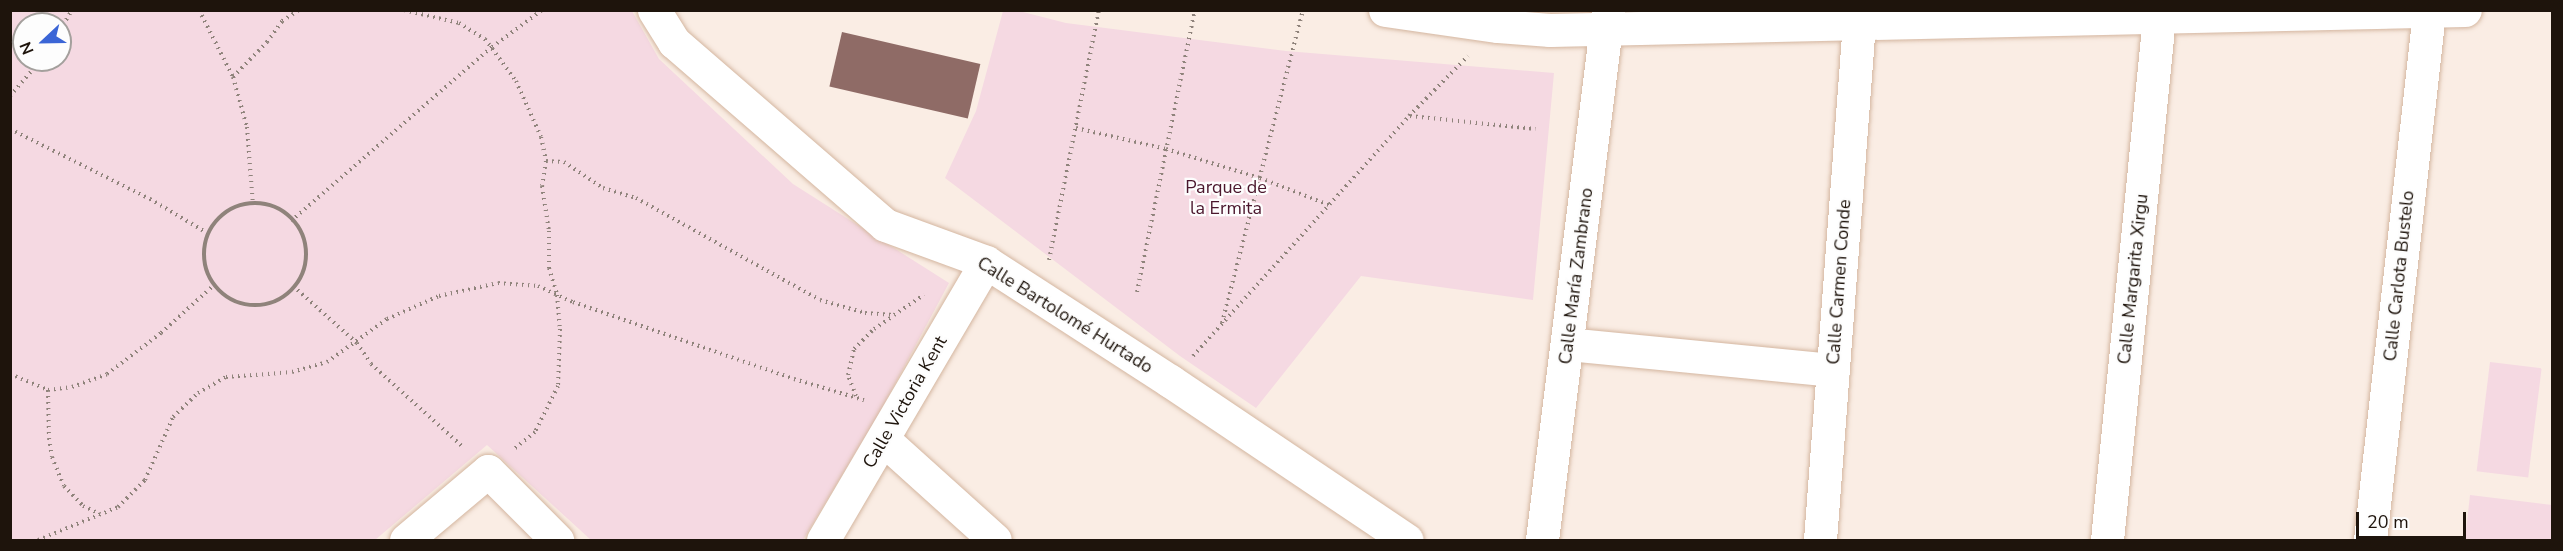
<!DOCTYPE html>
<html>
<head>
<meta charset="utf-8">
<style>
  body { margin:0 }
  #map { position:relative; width:2563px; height:551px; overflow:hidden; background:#faede4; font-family:"Nunito Sans",sans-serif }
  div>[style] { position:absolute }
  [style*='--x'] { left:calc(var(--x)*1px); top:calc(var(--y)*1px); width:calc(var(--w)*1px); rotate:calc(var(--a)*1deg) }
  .green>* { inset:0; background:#f5d9e2; transform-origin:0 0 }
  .building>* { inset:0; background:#8f6b66; transform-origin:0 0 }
  .path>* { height:4px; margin-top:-2px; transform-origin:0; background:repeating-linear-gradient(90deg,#8f837b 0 1.5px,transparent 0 6px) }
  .path>.ring { margin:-2px; padding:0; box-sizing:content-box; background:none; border:4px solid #8f837b; border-radius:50% }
  .roads { filter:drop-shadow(0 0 2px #d4b6a0) drop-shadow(0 0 2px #d4b6a0) }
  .minor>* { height:33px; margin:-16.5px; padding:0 16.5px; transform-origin:16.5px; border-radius:16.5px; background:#fff }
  span { translate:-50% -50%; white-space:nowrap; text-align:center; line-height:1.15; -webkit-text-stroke:4.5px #fdfdfd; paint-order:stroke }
  .park-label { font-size:18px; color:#4b172d }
  .street-label { font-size:18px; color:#1e140c }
  .frame { position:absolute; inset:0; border:12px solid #1e140c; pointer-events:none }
  .north { position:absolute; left:12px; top:12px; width:60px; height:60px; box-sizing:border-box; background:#fdfdfd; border:2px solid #a4a09d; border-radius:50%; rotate:248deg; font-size:16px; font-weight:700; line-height:24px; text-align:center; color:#1e140c }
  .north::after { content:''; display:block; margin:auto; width:21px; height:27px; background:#3b65d6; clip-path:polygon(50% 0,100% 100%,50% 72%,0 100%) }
  .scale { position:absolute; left:2356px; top:512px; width:110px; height:27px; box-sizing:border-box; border:3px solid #1e140c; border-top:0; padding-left:8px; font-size:18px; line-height:21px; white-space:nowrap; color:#1e140c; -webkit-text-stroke:4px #fdfdfd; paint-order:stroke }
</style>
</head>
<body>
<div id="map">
  <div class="green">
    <i style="clip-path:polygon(evenodd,10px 11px,632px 11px,659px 59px,793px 184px,949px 283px,881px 410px,803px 540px,591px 540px,487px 445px,375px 540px,11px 540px,10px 11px,24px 24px,60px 24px,60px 60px,24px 60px,24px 24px)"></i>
    <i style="clip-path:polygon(1003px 11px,1019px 11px,1066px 23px,1286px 51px,1554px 73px,1533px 300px,1361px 276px,1256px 408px,1180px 356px,945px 178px,976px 111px)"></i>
    <i style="left:2490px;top:362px;width:52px;height:110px;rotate:7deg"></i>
    <i style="clip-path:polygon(2470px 495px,2552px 505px,2552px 540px,2465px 540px)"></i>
  </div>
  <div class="building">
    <i style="left:842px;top:32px;width:142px;height:56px;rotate:13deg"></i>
  </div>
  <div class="path">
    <i style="--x:199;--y:10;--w:75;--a:63.1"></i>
    <i style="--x:233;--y:77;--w:52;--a:74.4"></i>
    <i style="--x:247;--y:127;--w:78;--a:85.6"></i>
    <i style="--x:404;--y:10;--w:57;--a:13.3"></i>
    <i style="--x:459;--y:23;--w:31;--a:32"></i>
    <i style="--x:485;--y:39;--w:52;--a:53.6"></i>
    <i style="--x:516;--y:81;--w:61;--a:65.9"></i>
    <i style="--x:541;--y:137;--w:25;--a:78"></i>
    <i style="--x:546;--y:161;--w:25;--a:99"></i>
    <i style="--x:542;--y:186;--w:46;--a:81.2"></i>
    <i style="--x:549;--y:231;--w:37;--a:90"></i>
    <i style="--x:549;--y:268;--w:28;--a:73"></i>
    <i style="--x:557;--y:295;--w:34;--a:85"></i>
    <i style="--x:560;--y:329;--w:57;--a:92"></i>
    <i style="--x:558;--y:386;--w:51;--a:116.6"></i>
    <i style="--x:535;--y:432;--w:27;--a:141"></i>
    <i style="--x:60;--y:30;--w:23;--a:-59"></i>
    <i style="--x:233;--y:77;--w:49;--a:-45.8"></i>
    <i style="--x:267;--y:42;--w:26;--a:-54"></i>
    <i style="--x:282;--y:21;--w:20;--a:-33"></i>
    <i style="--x:10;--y:96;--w:48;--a:-49.3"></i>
    <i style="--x:1410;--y:116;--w:126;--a:5.9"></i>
    <i style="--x:1076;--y:128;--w:92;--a:13.1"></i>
    <i style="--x:1166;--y:149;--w:98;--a:17.1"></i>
    <i style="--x:1260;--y:178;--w:74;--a:21.4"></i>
    <i style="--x:10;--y:129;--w:157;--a:26.6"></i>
    <i style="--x:150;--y:199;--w:69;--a:30.7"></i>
    <i style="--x:546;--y:161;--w:18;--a:3"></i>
    <i style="--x:564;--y:162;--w:47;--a:33.7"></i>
    <i style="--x:603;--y:188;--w:34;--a:17"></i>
    <i style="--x:636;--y:198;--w:210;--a:29"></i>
    <i style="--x:820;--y:300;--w:47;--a:16.1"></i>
    <i style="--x:865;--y:313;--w:29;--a:4"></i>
    <i style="--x:894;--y:315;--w:36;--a:-34"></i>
    <i class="ring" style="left:204px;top:203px;width:98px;height:98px"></i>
    <i style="--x:291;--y:221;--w:266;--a:-40.9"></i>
    <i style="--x:492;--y:47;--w:62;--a:-36.5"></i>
    <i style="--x:1049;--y:260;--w:255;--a:-78.7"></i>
    <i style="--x:293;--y:286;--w:86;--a:41.7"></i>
    <i style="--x:357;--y:343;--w:25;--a:56"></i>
    <i style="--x:371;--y:364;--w:125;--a:42.1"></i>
    <i style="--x:1137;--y:292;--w:288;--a:-78.4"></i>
    <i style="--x:1222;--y:323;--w:323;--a:-75.5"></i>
    <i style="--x:1193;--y:356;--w:323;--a:-48"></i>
    <i style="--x:1409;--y:116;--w:84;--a:-45.5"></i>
    <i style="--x:10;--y:374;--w:41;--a:22.8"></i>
    <i style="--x:48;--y:390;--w:24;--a:-7"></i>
    <i style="--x:72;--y:387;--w:37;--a:-20"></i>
    <i style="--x:107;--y:374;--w:68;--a:-37.2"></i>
    <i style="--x:161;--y:333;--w:73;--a:-42.2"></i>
    <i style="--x:48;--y:390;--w:48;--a:88.8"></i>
    <i style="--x:49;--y:438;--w:19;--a:81"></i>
    <i style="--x:52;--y:457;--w:31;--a:68"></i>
    <i style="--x:64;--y:486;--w:28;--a:46"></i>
    <i style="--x:83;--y:506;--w:19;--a:25"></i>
    <i style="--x:856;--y:396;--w:22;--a:-111"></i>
    <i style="--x:848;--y:375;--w:27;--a:-77"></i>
    <i style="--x:854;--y:349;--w:28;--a:-45"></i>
    <i style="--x:874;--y:329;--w:23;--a:-34"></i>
    <i style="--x:38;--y:540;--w:87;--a:-22.4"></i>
    <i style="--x:118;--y:507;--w:38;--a:-45"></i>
    <i style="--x:145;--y:480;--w:69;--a:-66"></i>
    <i style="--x:173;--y:417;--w:35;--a:-44"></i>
    <i style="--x:198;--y:393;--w:32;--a:-30"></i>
    <i style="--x:226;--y:377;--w:66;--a:-4.3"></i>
    <i style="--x:292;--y:372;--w:36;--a:-16"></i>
    <i style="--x:327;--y:362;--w:74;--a:-35.6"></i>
    <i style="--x:387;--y:319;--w:57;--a:-23.9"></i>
    <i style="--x:439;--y:296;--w:60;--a:-12.4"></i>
    <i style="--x:498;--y:283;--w:40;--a:4.3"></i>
    <i style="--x:538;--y:286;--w:38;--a:25"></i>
    <i style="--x:573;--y:302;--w:234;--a:19.2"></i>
    <i style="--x:794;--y:379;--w:73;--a:16.7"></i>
  </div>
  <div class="roads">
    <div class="minor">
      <i style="--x:654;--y:10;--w:38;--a:58"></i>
      <i style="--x:674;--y:42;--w:279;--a:40.9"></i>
      <i style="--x:885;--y:225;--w:108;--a:20.1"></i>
      <i style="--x:986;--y:262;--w:219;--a:32.9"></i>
      <i style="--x:1170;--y:381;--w:285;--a:33.9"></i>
      <i style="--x:1385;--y:10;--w:114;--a:8.1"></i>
      <i style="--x:1498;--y:26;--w:52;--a:4.4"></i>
      <i style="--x:1550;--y:30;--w:915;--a:-1.25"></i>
      <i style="--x:1567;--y:344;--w:267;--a:5.6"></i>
      <i style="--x:884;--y:440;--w:149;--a:42"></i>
      <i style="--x:406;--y:540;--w:107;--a:-40.1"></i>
      <i style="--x:488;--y:471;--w:98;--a:45"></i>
      <i style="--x:823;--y:540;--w:322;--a:-59.6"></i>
      <i style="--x:1542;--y:540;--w:534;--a:-82.9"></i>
      <i style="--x:1820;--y:540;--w:518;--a:-85.69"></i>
      <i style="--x:2107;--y:540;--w:526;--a:-84.32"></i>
      <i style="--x:2370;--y:540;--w:531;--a:-83.62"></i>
    </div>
  </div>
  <div class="park-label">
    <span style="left:1226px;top:198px">Parque de<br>la Ermita</span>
  </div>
  <div class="street-label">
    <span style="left:1576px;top:276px;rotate:-83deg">Calle María Zambrano</span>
    <span style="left:2399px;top:276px;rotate:-84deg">Calle Carlota Bustelo</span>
    <span style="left:2133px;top:279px;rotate:-84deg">Calle Margarita Xirgu</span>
    <span style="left:1839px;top:282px;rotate:-86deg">Calle Carmen Conde</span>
    <span style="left:1065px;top:315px;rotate:32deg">Calle Bartolomé Hurtado</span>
    <span style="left:905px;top:402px;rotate:-60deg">Calle Victoria Kent</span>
  </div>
  <div class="frame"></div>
  <div class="north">N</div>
  <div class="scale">20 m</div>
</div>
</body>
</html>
